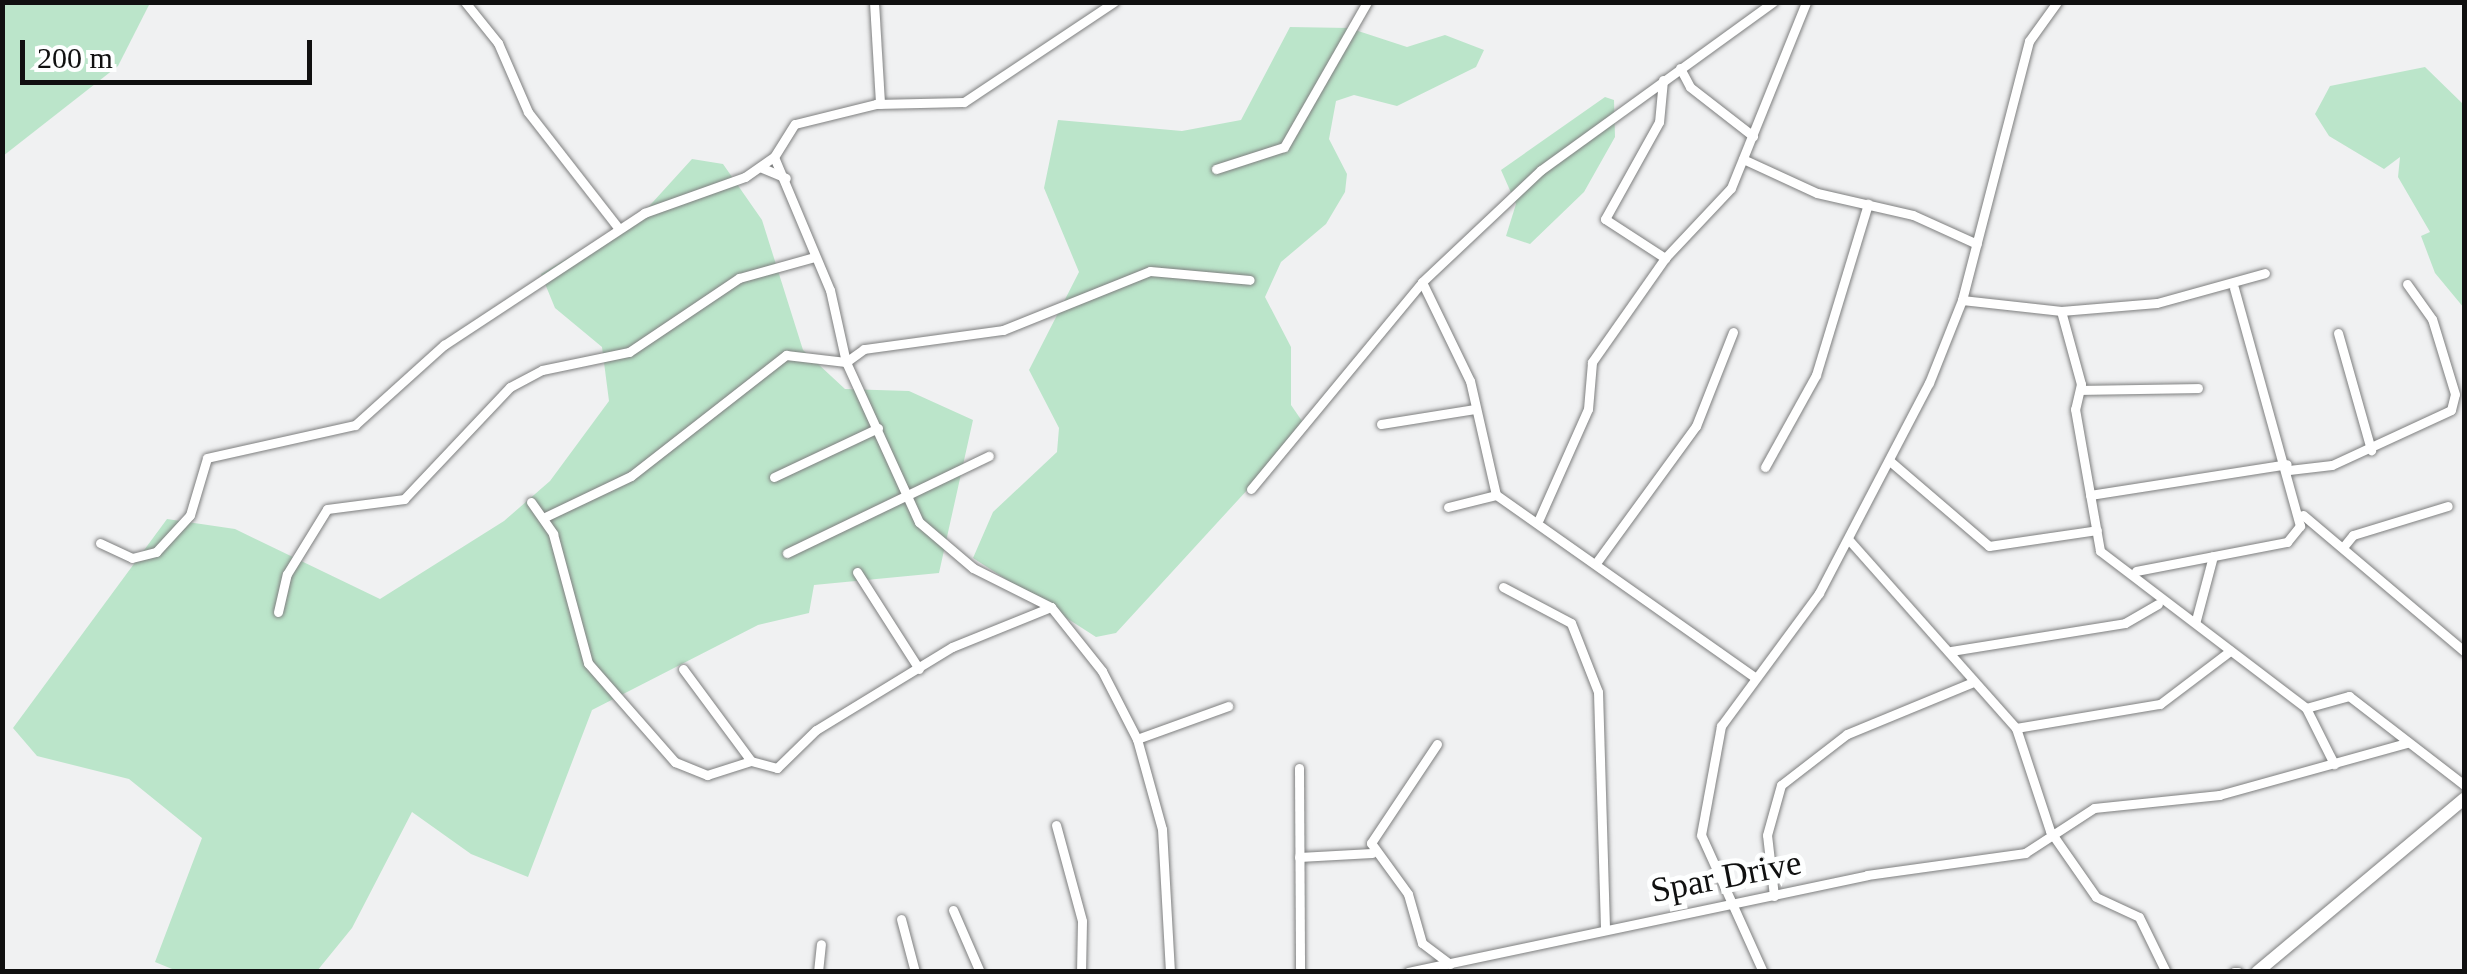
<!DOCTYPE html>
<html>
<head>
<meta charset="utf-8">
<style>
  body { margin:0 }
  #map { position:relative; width:2467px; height:974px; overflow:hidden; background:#f0f1f2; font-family:Georgia,serif }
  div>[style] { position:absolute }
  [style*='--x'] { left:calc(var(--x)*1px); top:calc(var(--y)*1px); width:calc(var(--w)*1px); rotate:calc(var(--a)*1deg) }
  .green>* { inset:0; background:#bbe5ca }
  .roads { filter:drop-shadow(0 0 2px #7e7f7f) drop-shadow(0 0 2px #7e7f7f) }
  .minor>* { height:9px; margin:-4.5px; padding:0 4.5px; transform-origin:4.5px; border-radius:4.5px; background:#fff }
  .primary>* { height:12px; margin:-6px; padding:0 6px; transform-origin:6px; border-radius:6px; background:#fff }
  span { translate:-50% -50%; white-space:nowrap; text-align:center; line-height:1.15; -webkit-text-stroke:10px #feffff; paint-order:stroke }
  .street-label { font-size:35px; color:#101010 }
  .frame { position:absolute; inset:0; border:5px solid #101010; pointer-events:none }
  .scale { position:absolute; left:20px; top:40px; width:292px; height:45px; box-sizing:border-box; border:5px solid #101010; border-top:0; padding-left:12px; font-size:30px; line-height:35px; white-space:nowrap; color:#101010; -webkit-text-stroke:8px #feffff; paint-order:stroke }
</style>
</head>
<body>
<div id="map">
  <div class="green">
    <i style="clip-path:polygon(3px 2px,150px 3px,118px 66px,3px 156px)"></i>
    <i style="clip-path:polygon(1290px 27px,1349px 28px,1407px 47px,1445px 35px,1484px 50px,1476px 67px,1397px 106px,1354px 95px,1336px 101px,1329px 139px,1347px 174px,1345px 192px,1326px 224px,1281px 262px,1265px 297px,1291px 347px,1291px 405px,1302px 421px,1294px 439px,1116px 633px,1096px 637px,973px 558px,993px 512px,1057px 452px,1059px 428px,1029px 370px,1079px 272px,1044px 188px,1058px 120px,1182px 131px,1241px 120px)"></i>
    <i style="clip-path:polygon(2425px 67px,2464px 105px,2464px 308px,2435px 273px,2421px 236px,2430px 232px,2398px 177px,2400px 157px,2384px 169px,2329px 136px,2315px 114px,2330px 86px)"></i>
    <i style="clip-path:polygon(1605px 97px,1614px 100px,1615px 137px,1584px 192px,1530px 244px,1506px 236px,1516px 204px,1501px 170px)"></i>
    <i style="clip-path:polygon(692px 159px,723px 164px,762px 220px,803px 350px,845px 389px,909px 391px,973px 420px,939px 573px,814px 585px,809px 613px,758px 625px,592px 710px,528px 877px,471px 854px,412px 812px,352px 928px,317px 971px,177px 971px,155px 962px,202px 838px,129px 779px,37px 756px,13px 728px,167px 519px,235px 529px,380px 599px,504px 521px,550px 481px,609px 401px,602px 347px,555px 308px,541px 274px,642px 214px)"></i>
  </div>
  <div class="roads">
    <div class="minor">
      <i style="--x:465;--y:2;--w:53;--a:51.2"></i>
      <i style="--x:498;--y:43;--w:75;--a:66.5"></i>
      <i style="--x:528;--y:112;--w:148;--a:52.1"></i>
      <i style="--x:874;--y:2;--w:102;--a:86.6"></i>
      <i style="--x:1680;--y:68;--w:21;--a:62"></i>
      <i style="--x:1690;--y:87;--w:80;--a:37.9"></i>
      <i style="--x:1663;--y:80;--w:42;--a:95.4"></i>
      <i style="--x:1659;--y:122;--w:111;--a:119.1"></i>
      <i style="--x:1605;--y:219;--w:72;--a:33"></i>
      <i style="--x:774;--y:157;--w:144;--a:67.2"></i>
      <i style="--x:830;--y:290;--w:74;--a:77.5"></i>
      <i style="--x:846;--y:362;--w:176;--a:65.5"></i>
      <i style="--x:919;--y:522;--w:71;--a:40.4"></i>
      <i style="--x:973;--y:568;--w:87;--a:26.6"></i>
      <i style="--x:1051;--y:607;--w:82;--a:51.4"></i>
      <i style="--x:1102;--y:671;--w:76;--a:62.8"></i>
      <i style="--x:1137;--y:739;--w:93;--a:74.5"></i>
      <i style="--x:1162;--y:829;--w:143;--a:86.8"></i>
      <i style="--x:1743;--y:159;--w:81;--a:24.7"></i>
      <i style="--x:1817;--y:193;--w:98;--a:12.9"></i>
      <i style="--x:1913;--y:215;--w:70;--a:24.4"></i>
      <i style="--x:760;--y:167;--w:28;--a:23"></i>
      <i style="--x:1216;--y:169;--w:71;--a:-17.9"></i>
      <i style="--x:1284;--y:147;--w:167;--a:-60.2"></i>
      <i style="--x:1962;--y:300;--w:100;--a:6.3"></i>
      <i style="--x:2061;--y:311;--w:96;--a:-4.8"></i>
      <i style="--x:2157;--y:303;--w:112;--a:-15.5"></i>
      <i style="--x:2061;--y:311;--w:76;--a:74.7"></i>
      <i style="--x:2081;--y:384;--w:26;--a:103"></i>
      <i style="--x:2075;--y:409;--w:144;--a:80"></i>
      <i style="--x:2100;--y:551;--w:259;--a:37.3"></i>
      <i style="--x:2306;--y:708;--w:63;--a:63.4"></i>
      <i style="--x:2338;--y:333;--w:122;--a:74.2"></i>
      <i style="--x:2081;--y:390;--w:117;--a:-1"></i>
      <i style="--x:1381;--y:424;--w:95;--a:-9.1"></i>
      <i style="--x:1891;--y:462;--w:129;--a:40.6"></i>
      <i style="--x:1989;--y:546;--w:109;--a:-8.4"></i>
      <i style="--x:1765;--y:467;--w:105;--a:-61"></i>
      <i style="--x:1816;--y:375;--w:179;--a:-73.1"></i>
      <i style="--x:2289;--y:470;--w:43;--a:-6.6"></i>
      <i style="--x:2332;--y:465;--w:131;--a:-24.8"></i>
      <i style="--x:2451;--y:410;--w:16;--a:-76"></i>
      <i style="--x:2455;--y:394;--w:78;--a:-107"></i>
      <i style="--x:2432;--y:319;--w:43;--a:-125.5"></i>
      <i style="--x:774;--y:477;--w:115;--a:-25.2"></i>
      <i style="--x:1251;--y:489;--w:268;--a:-50.4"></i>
      <i style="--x:2090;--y:495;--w:199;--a:-8.9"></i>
      <i style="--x:531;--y:502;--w:39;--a:55"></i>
      <i style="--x:553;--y:534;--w:134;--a:74.8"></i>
      <i style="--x:588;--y:663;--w:132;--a:48.7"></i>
      <i style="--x:675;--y:762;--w:35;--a:22"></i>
      <i style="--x:707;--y:775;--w:46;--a:-17.7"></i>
      <i style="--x:751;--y:761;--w:27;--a:15"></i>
      <i style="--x:777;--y:768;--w:54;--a:-44.3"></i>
      <i style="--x:816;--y:730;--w:159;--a:-31.4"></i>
      <i style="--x:952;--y:647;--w:107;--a:-22"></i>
      <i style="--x:1448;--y:507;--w:49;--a:-14"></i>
      <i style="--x:2303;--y:515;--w:211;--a:40.2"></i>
      <i style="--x:545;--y:517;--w:95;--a:-25.5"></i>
      <i style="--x:631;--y:476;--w:197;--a:-38"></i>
      <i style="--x:786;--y:355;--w:60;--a:6.7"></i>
      <i style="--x:846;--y:362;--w:22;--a:-36"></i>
      <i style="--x:864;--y:349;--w:140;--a:-7.8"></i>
      <i style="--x:1003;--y:330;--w:158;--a:-21.9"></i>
      <i style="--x:1150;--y:271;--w:100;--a:5.1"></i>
      <i style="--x:1539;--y:519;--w:120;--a:-66"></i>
      <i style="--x:1588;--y:409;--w:47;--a:-85.1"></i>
      <i style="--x:1592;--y:362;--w:127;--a:-54.9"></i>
      <i style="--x:1665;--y:258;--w:96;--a:-46.7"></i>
      <i style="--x:1731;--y:188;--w:201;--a:-68"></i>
      <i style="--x:1849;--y:540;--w:251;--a:48.4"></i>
      <i style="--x:100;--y:543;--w:35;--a:25"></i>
      <i style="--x:132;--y:558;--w:25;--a:-14"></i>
      <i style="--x:156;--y:552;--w:50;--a:-47.4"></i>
      <i style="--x:190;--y:515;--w:59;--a:-73.4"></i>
      <i style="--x:207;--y:458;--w:152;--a:-12.6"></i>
      <i style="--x:355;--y:425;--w:120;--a:-42"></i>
      <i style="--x:444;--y:345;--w:240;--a:-33.4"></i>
      <i style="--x:644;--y:213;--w:107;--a:-19.6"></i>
      <i style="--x:745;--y:177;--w:35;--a:-35"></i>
      <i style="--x:774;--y:157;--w:39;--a:-58"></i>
      <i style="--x:795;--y:124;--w:83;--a:-13.9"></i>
      <i style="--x:876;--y:104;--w:88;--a:-1.3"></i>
      <i style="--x:964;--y:102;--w:180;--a:-33.7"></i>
      <i style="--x:2344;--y:546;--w:14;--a:-51"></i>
      <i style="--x:2353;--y:535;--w:99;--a:-17"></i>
      <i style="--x:787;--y:553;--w:224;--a:-25.7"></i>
      <i style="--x:1596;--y:563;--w:170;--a:-53.9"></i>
      <i style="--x:1696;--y:426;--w:101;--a:-68.5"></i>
      <i style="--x:2136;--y:571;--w:154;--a:-10.9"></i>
      <i style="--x:2287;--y:542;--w:21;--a:-51"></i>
      <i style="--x:2300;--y:526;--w:247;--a:-105.5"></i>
      <i style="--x:857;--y:572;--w:115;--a:57.4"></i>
      <i style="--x:1503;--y:587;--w:77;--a:27.9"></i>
      <i style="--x:1571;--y:623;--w:74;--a:68.6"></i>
      <i style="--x:1598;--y:692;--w:237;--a:88.3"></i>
      <i style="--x:278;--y:612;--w:39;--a:-77"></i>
      <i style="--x:287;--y:574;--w:76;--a:-58.4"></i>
      <i style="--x:327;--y:509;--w:78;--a:-7.4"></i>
      <i style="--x:404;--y:499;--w:154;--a:-46.6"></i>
      <i style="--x:510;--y:387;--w:36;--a:-28"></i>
      <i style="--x:542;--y:370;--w:89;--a:-11.7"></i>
      <i style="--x:629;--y:352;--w:133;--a:-33.9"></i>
      <i style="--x:739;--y:278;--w:78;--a:-15.6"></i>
      <i style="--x:2196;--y:620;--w:66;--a:-75.1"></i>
      <i style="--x:1951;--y:651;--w:176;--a:-9.1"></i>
      <i style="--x:2125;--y:623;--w:38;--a:-30"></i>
      <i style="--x:683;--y:669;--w:114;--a:53.5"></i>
      <i style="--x:1753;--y:676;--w:314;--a:-144.8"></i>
      <i style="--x:1496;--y:495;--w:117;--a:-102.8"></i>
      <i style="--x:1470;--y:381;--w:110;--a:-115.9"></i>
      <i style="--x:1422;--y:282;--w:163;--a:-43.3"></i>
      <i style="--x:1541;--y:170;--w:286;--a:-35.9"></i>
      <i style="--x:2306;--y:708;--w:45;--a:-15.6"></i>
      <i style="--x:2349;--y:696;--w:145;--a:37.7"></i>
      <i style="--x:2016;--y:728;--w:108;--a:71.7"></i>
      <i style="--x:2050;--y:831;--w:80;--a:55.1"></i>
      <i style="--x:2096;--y:897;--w:47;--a:24.9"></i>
      <i style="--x:2139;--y:917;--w:61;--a:63.9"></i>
      <i style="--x:2016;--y:728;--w:146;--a:-9.5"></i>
      <i style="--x:2160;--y:704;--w:88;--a:-37.1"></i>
      <i style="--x:1137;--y:739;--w:97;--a:-19.9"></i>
      <i style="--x:1437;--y:744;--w:119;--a:123.7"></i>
      <i style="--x:1371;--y:843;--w:63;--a:54"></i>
      <i style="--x:1408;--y:894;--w:51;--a:74.1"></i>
      <i style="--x:1422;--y:943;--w:35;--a:37"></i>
      <i style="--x:1299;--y:768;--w:204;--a:89.7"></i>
      <i style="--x:1056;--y:825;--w:99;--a:74.8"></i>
      <i style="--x:1082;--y:921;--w:51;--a:91.1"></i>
      <i style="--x:1299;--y:857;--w:73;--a:-3.1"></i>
      <i style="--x:1774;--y:896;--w:61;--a:-96.5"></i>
      <i style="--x:1767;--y:835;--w:52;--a:-74.4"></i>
      <i style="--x:1781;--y:785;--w:83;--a:-37.7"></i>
      <i style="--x:1847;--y:734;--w:134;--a:-22.4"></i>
      <i style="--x:953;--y:910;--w:68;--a:66.5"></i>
      <i style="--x:901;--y:919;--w:55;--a:75.2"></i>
      <i style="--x:818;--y:972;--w:28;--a:-84"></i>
      <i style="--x:1408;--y:972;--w:469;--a:-11.9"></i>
      <i style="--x:1867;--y:875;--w:160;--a:-7.9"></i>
      <i style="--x:2025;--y:853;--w:82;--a:-33.1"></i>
      <i style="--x:2094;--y:808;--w:126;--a:-5.9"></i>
      <i style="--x:2219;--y:795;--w:195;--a:-15.5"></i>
      <i style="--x:1763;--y:972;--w:150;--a:-114.3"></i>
      <i style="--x:1701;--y:835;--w:111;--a:-79.6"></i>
      <i style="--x:1721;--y:726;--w:165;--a:-53.6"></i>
      <i style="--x:1819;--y:593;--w:237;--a:-62.4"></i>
      <i style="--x:1929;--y:383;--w:89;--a:-68.3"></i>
      <i style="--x:1962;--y:300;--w:268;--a:-75.5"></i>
      <i style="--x:2029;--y:41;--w:48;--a:-54.3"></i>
      <i style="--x:2234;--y:972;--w:4;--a:0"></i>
    </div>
    <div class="primary">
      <i style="--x:2257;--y:972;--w:270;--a:-39.9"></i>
    </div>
  </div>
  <div class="street-label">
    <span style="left:1726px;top:877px;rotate:-11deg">Spar Drive</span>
  </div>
  <div class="frame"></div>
  <div class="scale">200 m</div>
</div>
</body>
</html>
